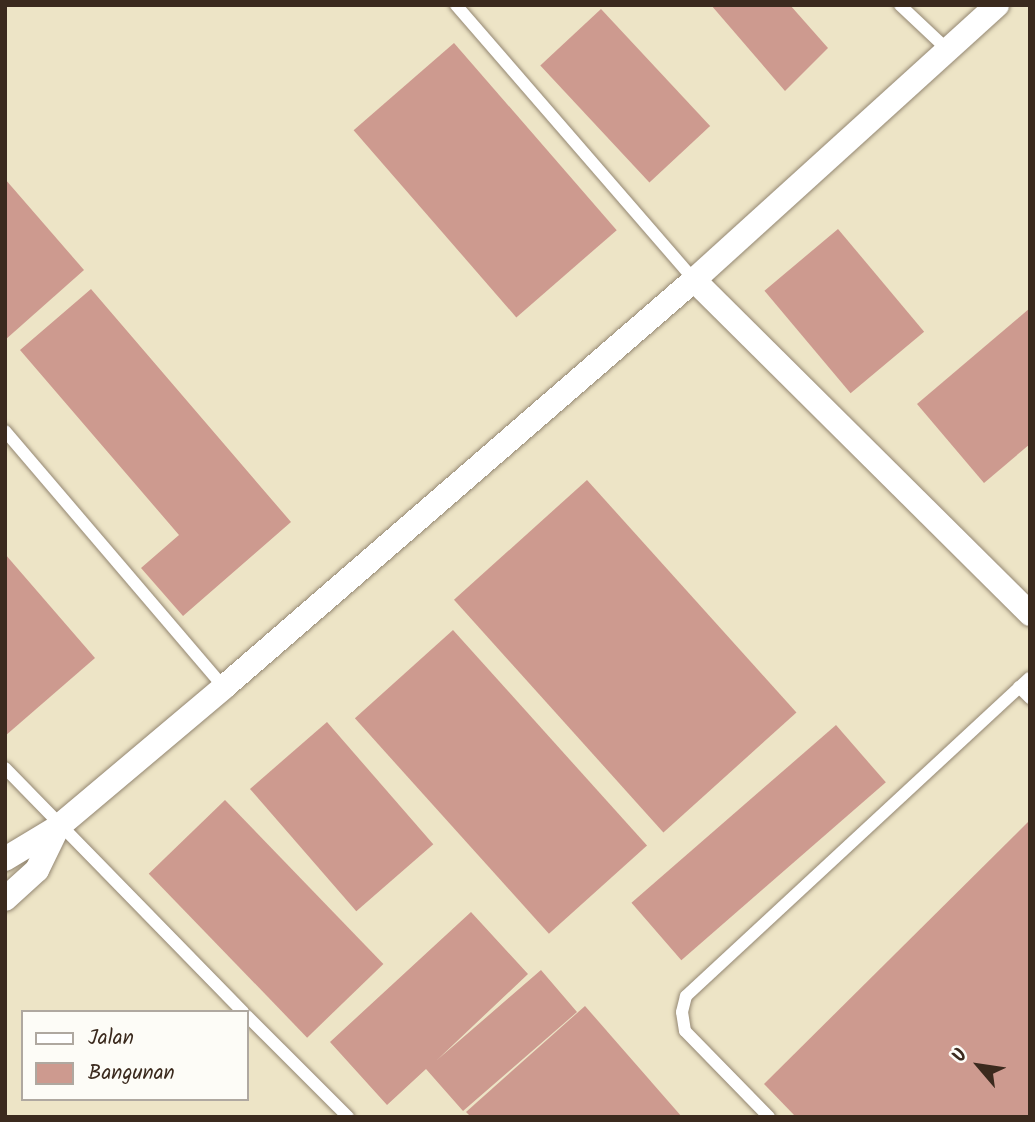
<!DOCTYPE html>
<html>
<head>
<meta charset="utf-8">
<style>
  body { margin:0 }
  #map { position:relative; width:1035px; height:1122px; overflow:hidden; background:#ede4c6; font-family:Kalam,sans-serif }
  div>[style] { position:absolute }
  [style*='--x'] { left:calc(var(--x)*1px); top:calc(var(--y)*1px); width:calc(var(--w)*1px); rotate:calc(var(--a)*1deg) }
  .building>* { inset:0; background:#cd9a8f; transform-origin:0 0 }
  .roads { filter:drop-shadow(0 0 2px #948772) drop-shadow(0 0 2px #948772) }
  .lane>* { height:12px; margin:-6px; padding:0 6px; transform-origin:6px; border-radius:6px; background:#fff }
  .street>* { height:24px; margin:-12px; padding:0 12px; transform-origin:12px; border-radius:12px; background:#fff }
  span { translate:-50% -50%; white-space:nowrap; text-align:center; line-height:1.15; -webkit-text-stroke:5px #fdfcf7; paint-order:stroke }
  .frame { position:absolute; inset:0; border:7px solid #3b2a1e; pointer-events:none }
  .legend { position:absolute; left:21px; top:1010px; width:228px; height:91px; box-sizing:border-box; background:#fdfcf7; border:2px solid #afa8a0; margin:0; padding:9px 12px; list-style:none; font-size:21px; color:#3b2a1e }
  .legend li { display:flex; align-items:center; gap:14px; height:35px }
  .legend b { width:35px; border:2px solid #afa8a0 }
  .north { position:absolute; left:944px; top:1031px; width:70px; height:70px; -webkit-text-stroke:5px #fdfcf7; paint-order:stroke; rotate:299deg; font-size:19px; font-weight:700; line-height:28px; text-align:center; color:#3b2a1e }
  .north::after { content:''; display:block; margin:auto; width:24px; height:32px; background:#3b2a1e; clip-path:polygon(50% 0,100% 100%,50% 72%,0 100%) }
</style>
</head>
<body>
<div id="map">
  <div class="building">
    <i style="clip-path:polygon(711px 5px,790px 5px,828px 48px,785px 91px)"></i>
    <i style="left:601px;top:9px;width:160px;height:83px;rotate:47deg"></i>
    <i style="left:454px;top:43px;width:248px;height:133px;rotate:49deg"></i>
    <i style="clip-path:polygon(5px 179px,84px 270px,5px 340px)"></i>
    <i style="left:838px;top:229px;width:134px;height:96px;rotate:50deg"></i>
    <i style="clip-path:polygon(91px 289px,291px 522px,183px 616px,141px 568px,179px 535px,20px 350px)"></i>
    <i style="clip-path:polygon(1030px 308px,1030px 444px,984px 483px,917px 404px)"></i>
    <i style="left:587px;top:480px;width:313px;height:179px;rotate:48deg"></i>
    <i style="clip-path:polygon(5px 554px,95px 658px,5px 736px)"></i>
    <i style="left:453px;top:630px;width:290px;height:132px;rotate:48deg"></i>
    <i style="left:327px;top:722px;width:162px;height:102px;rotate:49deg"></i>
    <i style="left:836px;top:725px;width:76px;height:271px;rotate:49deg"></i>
    <i style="left:225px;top:800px;width:228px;height:106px;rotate:46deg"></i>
    <i style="clip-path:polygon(1030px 820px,1030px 1117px,796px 1117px,764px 1084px)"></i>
    <i style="clip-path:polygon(471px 912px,528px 974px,437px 1060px,541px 970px,577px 1012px,463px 1111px,426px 1069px,387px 1105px,330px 1042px)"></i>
    <i style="clip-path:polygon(585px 1006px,682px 1117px,471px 1117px,466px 1112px)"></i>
  </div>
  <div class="roads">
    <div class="lane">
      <i style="--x:456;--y:5;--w:364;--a:49.1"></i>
      <i style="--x:900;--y:5;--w:66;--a:43.2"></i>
      <i style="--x:5;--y:431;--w:337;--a:49.5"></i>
      <i style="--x:1019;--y:687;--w:16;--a:45"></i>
      <i style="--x:5;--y:768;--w:341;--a:45.7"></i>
      <i style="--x:247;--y:1016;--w:143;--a:45"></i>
      <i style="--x:769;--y:1117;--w:120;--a:-134.3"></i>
      <i style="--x:685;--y:1031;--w:19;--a:-99"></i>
      <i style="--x:682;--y:1012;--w:16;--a:-76"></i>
      <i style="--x:686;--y:996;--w:468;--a:-42.8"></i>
    </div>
    <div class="street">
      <i style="--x:694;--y:280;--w:474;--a:44.8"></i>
      <i style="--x:5;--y:859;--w:62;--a:-31.1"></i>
      <i style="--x:58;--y:827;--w:217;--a:-40.1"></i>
      <i style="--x:224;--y:687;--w:622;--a:-40.89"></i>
      <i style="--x:694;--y:280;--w:409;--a:-42.2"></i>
      <i style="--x:5;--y:899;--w:43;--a:-42.2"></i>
      <i style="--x:37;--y:870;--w:48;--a:-64"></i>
    </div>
  </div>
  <div class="frame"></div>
  <ul class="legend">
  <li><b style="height:9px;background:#fff"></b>Jalan</li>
  <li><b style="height:19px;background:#cd9a8f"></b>Bangunan</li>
  </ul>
  <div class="north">U</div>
</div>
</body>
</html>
